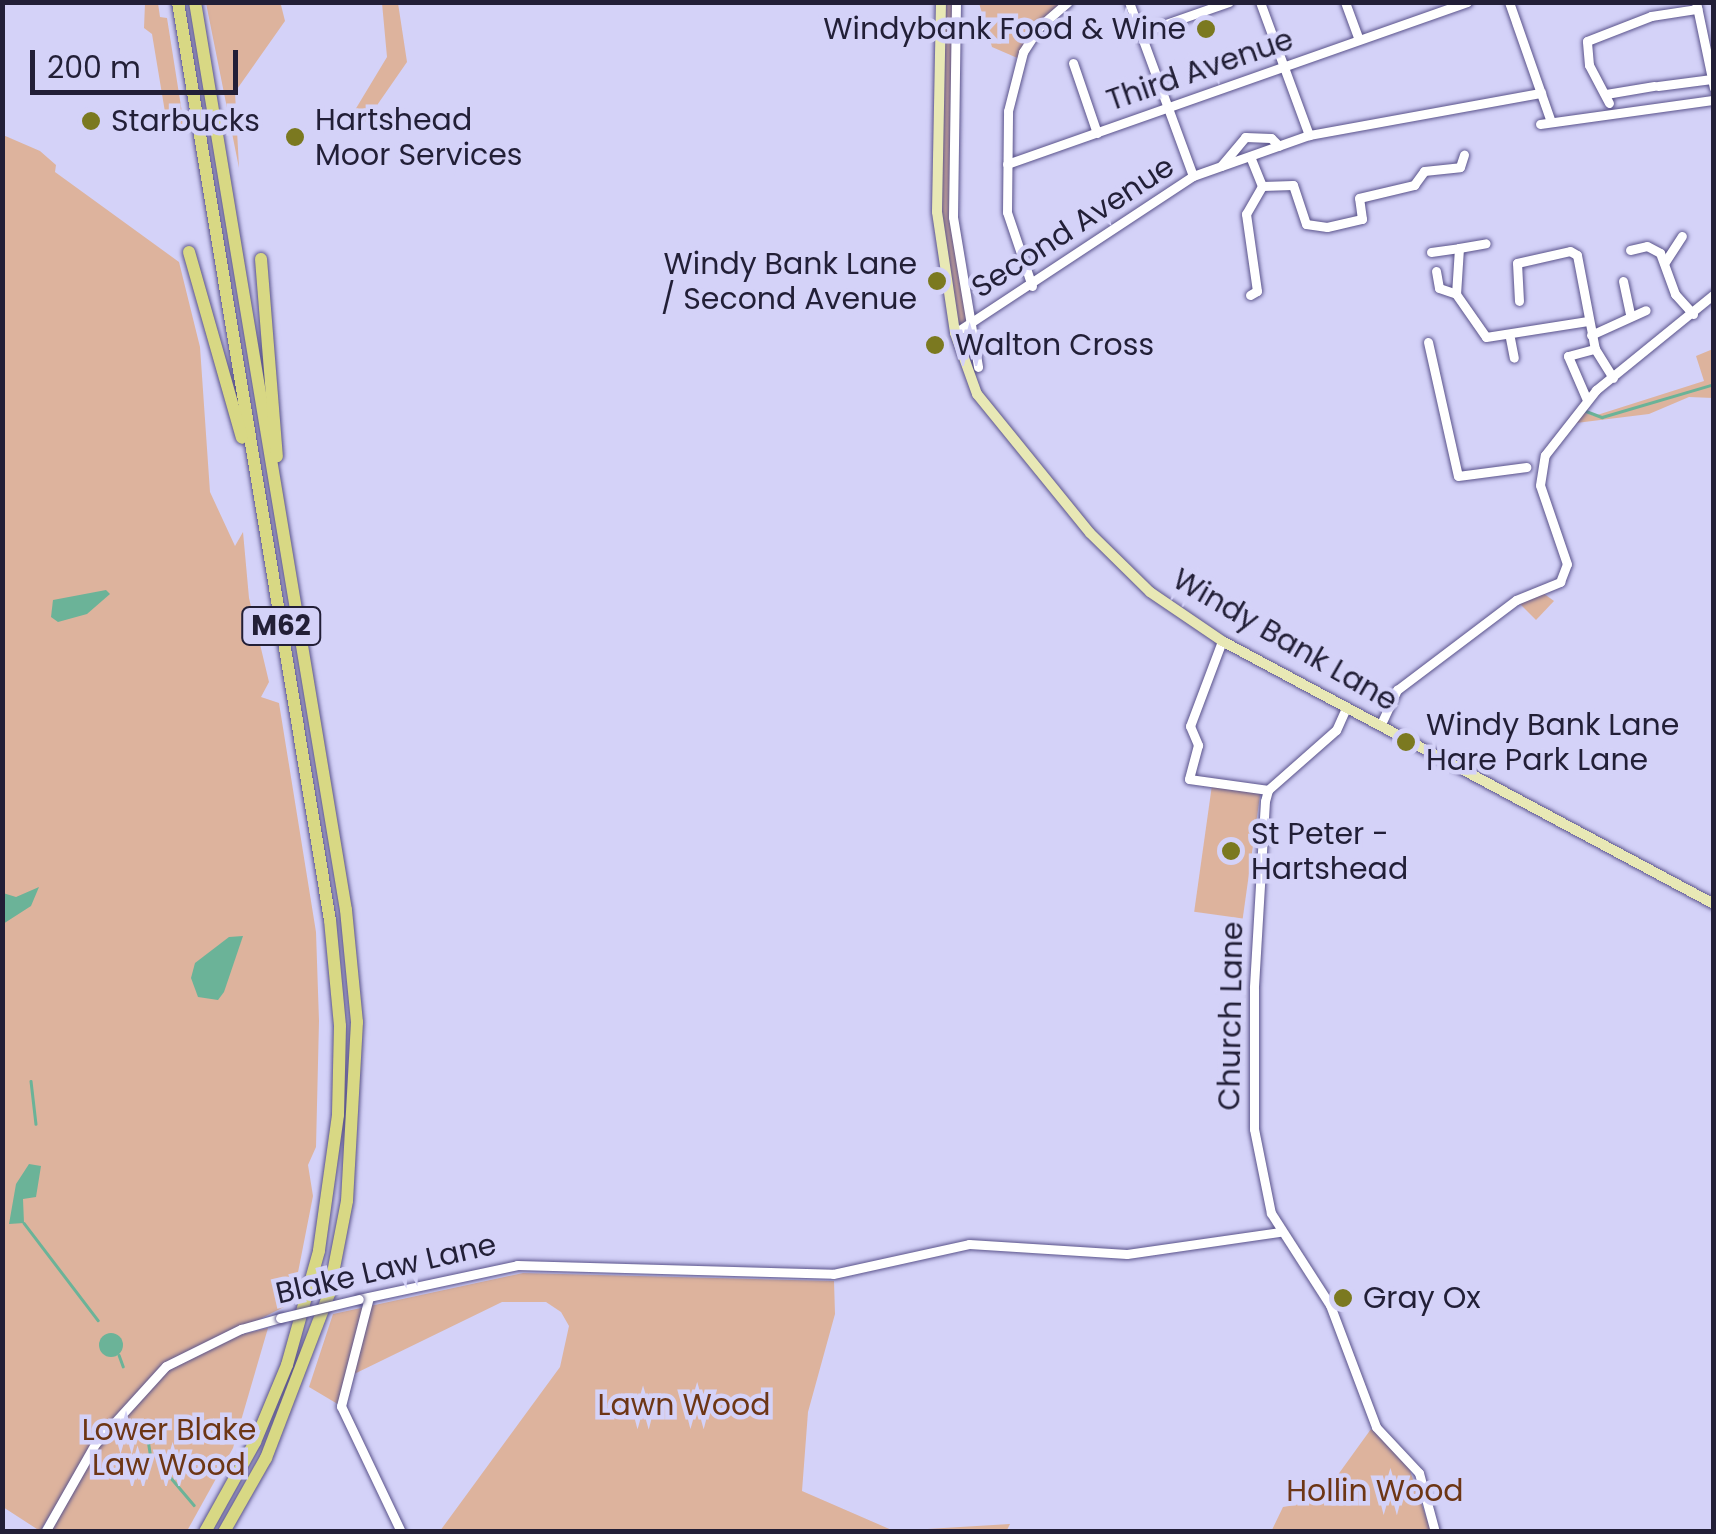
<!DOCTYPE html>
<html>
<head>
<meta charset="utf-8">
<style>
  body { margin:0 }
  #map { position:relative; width:1716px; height:1534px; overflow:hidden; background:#d4d2f8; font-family:Poppins,sans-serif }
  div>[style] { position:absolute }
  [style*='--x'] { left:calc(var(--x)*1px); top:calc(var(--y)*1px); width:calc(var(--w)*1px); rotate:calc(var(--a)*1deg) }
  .green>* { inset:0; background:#ddb39d; transform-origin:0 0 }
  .water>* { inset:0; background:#6bb398 }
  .round { border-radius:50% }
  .stream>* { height:2.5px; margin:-1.25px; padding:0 1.25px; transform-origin:1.25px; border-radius:1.25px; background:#6bb398 }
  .roads { filter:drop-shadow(0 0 2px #5a538b) drop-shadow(0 0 2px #5a538b) }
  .minor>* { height:9px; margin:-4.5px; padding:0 4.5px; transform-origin:4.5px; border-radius:4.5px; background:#fff }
  .major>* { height:10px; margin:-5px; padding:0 5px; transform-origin:5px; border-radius:5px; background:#e8e8b5 }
  .highway>* { height:12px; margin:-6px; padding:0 6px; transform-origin:6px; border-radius:6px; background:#d8d884 }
  .bridges { filter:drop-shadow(0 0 2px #5a538b) drop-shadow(0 0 2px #5a538b) }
  .minor-bridge>* { height:9px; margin:-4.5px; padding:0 4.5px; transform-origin:4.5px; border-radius:4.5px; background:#fff }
  .dots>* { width:28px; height:28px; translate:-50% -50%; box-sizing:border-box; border:5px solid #d4d2f8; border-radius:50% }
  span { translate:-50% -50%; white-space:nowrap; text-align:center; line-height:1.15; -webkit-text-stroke:9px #d4d2f8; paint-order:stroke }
  .shield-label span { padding:2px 8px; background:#d4d2f8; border:2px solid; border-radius:8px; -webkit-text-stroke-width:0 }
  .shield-label { font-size:28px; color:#221f37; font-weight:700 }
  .poi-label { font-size:30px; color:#221f37 }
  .right { translate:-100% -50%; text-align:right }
  .left { translate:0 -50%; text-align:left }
  .street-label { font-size:30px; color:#221f37 }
  .park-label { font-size:30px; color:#6d3615 }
  .frame { position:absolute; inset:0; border:5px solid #221f37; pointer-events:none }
  .scale { position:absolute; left:30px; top:50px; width:208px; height:45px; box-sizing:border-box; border:5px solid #221f37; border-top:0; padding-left:12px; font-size:30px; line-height:35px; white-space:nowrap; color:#221f37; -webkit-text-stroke:8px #d4d2f8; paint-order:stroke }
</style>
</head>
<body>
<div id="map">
  <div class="green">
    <i style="clip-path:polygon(145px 3px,158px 3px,160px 17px,167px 18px,183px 119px,182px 130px,175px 132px,166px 118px,152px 34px,144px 28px)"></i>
    <i style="clip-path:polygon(206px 3px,270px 3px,281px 5px,285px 21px,235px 92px,239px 168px)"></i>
    <i style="clip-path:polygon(382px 3px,398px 3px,407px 62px,364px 124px,352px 115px,387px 57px)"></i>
    <i style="clip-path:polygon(941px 3px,956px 3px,953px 217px,967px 326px,955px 333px,939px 258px)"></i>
    <i style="clip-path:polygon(979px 3px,1068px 3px,1039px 27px,1020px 59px,992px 47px)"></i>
    <i style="clip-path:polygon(3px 135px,40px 151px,56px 165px,55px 172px,179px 262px,200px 347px,210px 492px,235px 546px,243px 532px,249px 598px,269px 682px,261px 697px,279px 703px,316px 932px,319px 1021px,316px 1147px,308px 1165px,313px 1196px,292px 1303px,166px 1366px,95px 1444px,40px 1531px,3px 1507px)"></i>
    <i style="clip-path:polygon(1713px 349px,1713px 398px,1689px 397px,1649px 414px,1576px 423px,1584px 412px,1594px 416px,1704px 381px,1696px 356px)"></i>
    <i style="clip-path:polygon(1543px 593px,1554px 601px,1536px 620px,1520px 604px)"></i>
    <i style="left:1212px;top:785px;width:49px;height:128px;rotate:8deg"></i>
    <i style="clip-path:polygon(523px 1273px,834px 1281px,835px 1314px,808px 1412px,802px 1491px,894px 1531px,1010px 1524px,1006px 1532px,440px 1531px,560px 1367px,569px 1326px,561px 1312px,546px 1302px,502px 1302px,348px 1377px,341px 1406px,309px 1387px,333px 1314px)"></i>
    <i style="clip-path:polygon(268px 1328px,233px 1448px,187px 1531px,49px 1532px,98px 1445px,160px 1375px,235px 1336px)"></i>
    <i style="clip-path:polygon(1371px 1429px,1407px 1462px,1431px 1531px,1271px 1532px,1283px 1507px,1319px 1501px)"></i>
  </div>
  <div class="water">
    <i style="clip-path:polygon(106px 590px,110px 594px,87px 614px,58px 622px,51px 617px,53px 600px)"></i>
    <i style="clip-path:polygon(39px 887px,31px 906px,3px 924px,3px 893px,16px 897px)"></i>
    <i style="clip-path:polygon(243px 936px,224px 992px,218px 1000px,198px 997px,191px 978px,195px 963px,229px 937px)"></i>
    <i style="clip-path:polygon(29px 1164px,41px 1166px,36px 1197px,23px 1199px,24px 1223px,9px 1224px,16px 1184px)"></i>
    <i class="round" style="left:99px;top:1333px;width:24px;height:24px"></i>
  </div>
  <div class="stream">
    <i style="--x:1586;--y:411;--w:17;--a:21"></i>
    <i style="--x:1602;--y:417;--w:117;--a:-16.4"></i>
    <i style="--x:31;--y:1081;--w:43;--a:83.4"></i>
    <i style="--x:24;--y:1223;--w:122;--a:52.7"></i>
    <i style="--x:119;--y:1355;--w:12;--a:70"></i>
    <i style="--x:146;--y:1427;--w:26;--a:81"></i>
    <i style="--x:161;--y:1466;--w:51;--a:49.8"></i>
  </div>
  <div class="roads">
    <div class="minor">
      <i style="--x:956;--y:2;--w:215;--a:90.8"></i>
      <i style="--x:953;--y:217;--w:152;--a:80.5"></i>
      <i style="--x:1129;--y:2;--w:185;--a:69.8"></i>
      <i style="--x:1260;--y:2;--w:142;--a:69.8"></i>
      <i style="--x:1345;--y:2;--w:40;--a:69.8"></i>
      <i style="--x:1509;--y:2;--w:127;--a:70.7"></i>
      <i style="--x:1696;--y:2;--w:88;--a:78.2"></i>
      <i style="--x:1140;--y:33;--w:94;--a:-19.2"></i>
      <i style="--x:1073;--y:63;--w:74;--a:71.1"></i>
      <i style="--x:1658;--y:86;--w:54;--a:-7.4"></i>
      <i style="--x:1606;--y:94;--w:49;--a:-9.5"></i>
      <i style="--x:1609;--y:103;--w:43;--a:-117.8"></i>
      <i style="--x:1589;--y:65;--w:24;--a:-95"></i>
      <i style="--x:1587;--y:41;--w:69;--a:-21.3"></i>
      <i style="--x:1651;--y:16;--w:47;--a:-8.7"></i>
      <i style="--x:1540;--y:124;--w:176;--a:-7.9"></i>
      <i style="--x:1007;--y:164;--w:488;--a:-19.4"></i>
      <i style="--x:1221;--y:166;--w:38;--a:-50"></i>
      <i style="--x:1245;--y:137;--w:26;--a:2"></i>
      <i style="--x:1271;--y:138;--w:11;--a:45"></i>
      <i style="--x:1262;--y:186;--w:31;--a:-2"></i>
      <i style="--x:1293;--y:185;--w:41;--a:71.6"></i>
      <i style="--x:1306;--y:224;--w:21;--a:8"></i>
      <i style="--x:1327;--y:227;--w:36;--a:-13"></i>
      <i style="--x:1362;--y:219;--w:21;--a:-98"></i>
      <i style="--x:1359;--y:198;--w:57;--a:-13.3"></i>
      <i style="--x:1414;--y:185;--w:17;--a:-54"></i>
      <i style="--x:1424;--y:171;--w:36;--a:-6"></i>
      <i style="--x:1460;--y:167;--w:13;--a:-72"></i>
      <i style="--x:1459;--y:248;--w:27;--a:-10"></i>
      <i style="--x:1630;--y:250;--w:17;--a:-13"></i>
      <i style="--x:1647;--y:246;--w:15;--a:28"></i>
      <i style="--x:1660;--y:253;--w:44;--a:69.9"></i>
      <i style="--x:1675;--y:294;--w:27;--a:48"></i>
      <i style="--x:1431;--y:252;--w:28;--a:-8"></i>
      <i style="--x:1459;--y:248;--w:46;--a:93.7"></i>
      <i style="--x:1456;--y:294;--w:52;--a:55.1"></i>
      <i style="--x:1486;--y:337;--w:103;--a:-8.9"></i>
      <i style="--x:1665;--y:262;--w:31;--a:-57"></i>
      <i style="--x:1436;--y:271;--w:17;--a:80"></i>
      <i style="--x:1439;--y:288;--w:18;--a:19"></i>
      <i style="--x:1623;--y:281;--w:34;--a:78"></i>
      <i style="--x:1032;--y:286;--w:78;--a:-108.7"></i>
      <i style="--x:1007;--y:212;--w:101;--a:-89.4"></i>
      <i style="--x:1008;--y:111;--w:61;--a:-75.7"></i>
      <i style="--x:1023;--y:52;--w:30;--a:-57"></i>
      <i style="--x:1039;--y:27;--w:38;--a:-41"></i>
      <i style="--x:1250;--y:295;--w:8;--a:-30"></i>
      <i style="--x:1257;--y:291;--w:78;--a:-98.1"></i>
      <i style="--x:1246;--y:214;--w:32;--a:-60"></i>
      <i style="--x:1262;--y:186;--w:32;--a:-112"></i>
      <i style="--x:1519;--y:301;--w:38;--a:-93"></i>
      <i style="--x:1517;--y:263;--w:54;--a:-12.8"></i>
      <i style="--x:1570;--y:251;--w:8;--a:30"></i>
      <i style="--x:1577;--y:255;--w:96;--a:79.2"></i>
      <i style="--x:955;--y:333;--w:285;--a:-33.4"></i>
      <i style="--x:1193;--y:176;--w:123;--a:-19.5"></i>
      <i style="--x:1309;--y:135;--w:236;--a:-10.3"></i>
      <i style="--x:1591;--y:335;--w:60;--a:-24.4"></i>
      <i style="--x:1510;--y:338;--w:20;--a:79"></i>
      <i style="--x:1428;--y:342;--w:137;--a:77.4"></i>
      <i style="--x:1458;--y:476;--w:69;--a:-7.5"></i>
      <i style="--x:1587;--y:400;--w:48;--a:-113.4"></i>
      <i style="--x:1568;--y:356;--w:28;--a:-15"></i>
      <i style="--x:1595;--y:349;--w:34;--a:58"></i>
      <i style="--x:1222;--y:641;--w:91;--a:110.6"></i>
      <i style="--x:1190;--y:726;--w:21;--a:67"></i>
      <i style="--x:1198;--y:745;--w:35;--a:105"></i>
      <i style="--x:1189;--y:779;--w:80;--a:7.9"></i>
      <i style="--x:1346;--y:708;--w:24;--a:114"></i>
      <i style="--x:1336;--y:730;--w:91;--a:138.6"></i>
      <i style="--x:1268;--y:790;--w:11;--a:105"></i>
      <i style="--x:1265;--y:801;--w:187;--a:93.4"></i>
      <i style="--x:1254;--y:988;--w:141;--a:90"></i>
      <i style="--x:1254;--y:1129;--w:86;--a:78.6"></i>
      <i style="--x:1271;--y:1213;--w:109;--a:57.3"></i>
      <i style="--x:1330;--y:1305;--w:130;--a:69.3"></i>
      <i style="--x:1376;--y:1427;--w:63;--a:46.9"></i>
      <i style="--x:1419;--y:1473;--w:61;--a:74.8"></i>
      <i style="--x:1381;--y:724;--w:38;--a:-65"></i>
      <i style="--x:1397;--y:690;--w:149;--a:-37.1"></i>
      <i style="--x:1516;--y:600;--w:48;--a:-22.2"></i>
      <i style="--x:1560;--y:582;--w:19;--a:-69"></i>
      <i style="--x:1567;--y:564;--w:83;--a:-108.9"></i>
      <i style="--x:1540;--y:485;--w:30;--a:-81"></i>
      <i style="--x:1545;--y:455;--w:83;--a:-51.9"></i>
      <i style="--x:1596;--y:390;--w:152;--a:-39.1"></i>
      <i style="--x:369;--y:1297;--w:113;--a:104.4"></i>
      <i style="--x:341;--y:1406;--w:140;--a:64.5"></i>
      <i style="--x:359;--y:1299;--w:162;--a:-12.1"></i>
      <i style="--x:517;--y:1265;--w:316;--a:1.6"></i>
      <i style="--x:833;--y:1274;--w:139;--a:-12.4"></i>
      <i style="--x:969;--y:1244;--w:158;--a:3.6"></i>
      <i style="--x:1127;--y:1254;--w:155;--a:-8.2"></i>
      <i style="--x:45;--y:1532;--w:101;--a:-60.4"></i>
      <i style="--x:95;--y:1444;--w:105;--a:-47.7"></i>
      <i style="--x:166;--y:1366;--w:84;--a:-26.3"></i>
      <i style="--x:241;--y:1329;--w:41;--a:-15.8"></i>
    </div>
    <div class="major">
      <i style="--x:941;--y:2;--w:210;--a:91.1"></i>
      <i style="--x:937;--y:212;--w:122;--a:81.5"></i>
      <i style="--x:955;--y:333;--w:65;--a:70.2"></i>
      <i style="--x:977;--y:394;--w:179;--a:50.9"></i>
      <i style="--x:1090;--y:533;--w:84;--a:44.5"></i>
      <i style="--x:1150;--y:592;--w:87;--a:34.2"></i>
      <i style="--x:1222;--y:641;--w:558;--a:28.13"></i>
    </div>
    <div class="highway">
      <i style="--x:178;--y:2;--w:930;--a:80.6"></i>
      <i style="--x:330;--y:920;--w:106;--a:84.6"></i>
      <i style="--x:340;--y:1026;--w:89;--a:91.3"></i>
      <i style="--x:338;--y:1115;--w:137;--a:98"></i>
      <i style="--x:319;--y:1251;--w:118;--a:105.7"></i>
      <i style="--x:287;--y:1365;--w:83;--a:112.6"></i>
      <i style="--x:255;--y:1442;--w:103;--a:119.1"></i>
      <i style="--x:195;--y:2;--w:920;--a:80.56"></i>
      <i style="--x:346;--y:910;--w:113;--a:84.4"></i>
      <i style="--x:357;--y:1022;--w:179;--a:93.2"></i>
      <i style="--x:347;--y:1201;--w:95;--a:101"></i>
      <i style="--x:329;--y:1294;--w:176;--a:111"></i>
      <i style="--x:266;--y:1458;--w:85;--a:119.6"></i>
      <i style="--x:189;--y:252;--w:193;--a:74.1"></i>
      <i style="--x:261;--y:259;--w:198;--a:85.4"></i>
    </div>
  </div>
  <div class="bridges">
    <div class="minor-bridge">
      <i style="--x:280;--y:1318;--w:81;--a:-13.5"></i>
    </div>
  </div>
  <div class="dots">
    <i style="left:1206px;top:29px;background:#7b7920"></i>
    <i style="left:91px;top:121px;background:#7b7920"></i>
    <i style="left:295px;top:137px;background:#7b7920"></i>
    <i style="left:937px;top:281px;background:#7b7920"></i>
    <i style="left:935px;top:345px;background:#7b7920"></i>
    <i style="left:1406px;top:742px;background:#7b7920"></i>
    <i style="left:1231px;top:851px;background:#7b7920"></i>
    <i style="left:1343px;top:1298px;background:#7b7920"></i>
  </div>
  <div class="shield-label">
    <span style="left:281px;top:626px">M62</span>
  </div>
  <div class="poi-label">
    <span class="right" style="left:1186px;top:29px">Windybank Food &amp; Wine</span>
    <span class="left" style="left:315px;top:137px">Hartshead<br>Moor Services</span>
    <span class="left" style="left:111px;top:121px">Starbucks</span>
    <span class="right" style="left:917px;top:281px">Windy Bank Lane<br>/ Second Avenue</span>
    <span class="left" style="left:955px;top:345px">Walton Cross</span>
    <span class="left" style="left:1426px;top:742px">Windy Bank Lane<br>Hare Park Lane</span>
    <span class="left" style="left:1251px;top:851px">St Peter -<br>Hartshead</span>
    <span class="left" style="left:1363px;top:1298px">Gray Ox</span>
  </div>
  <div class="street-label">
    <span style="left:1200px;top:70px;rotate:-19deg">Third Avenue</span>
    <span style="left:1073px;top:227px;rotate:-33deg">Second Avenue</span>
    <span style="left:1285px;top:640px;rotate:30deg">Windy Bank Lane</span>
    <span style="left:1231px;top:1016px;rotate:-89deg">Church Lane</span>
    <span style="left:386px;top:1269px;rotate:-13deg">Blake Law Lane</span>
  </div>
  <div class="park-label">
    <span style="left:684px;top:1405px">Lawn Wood</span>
    <span style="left:169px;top:1447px">Lower Blake<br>Law Wood</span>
    <span style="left:1375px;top:1491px">Hollin Wood</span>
  </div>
  <div class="frame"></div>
  <div class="scale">200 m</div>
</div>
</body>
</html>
